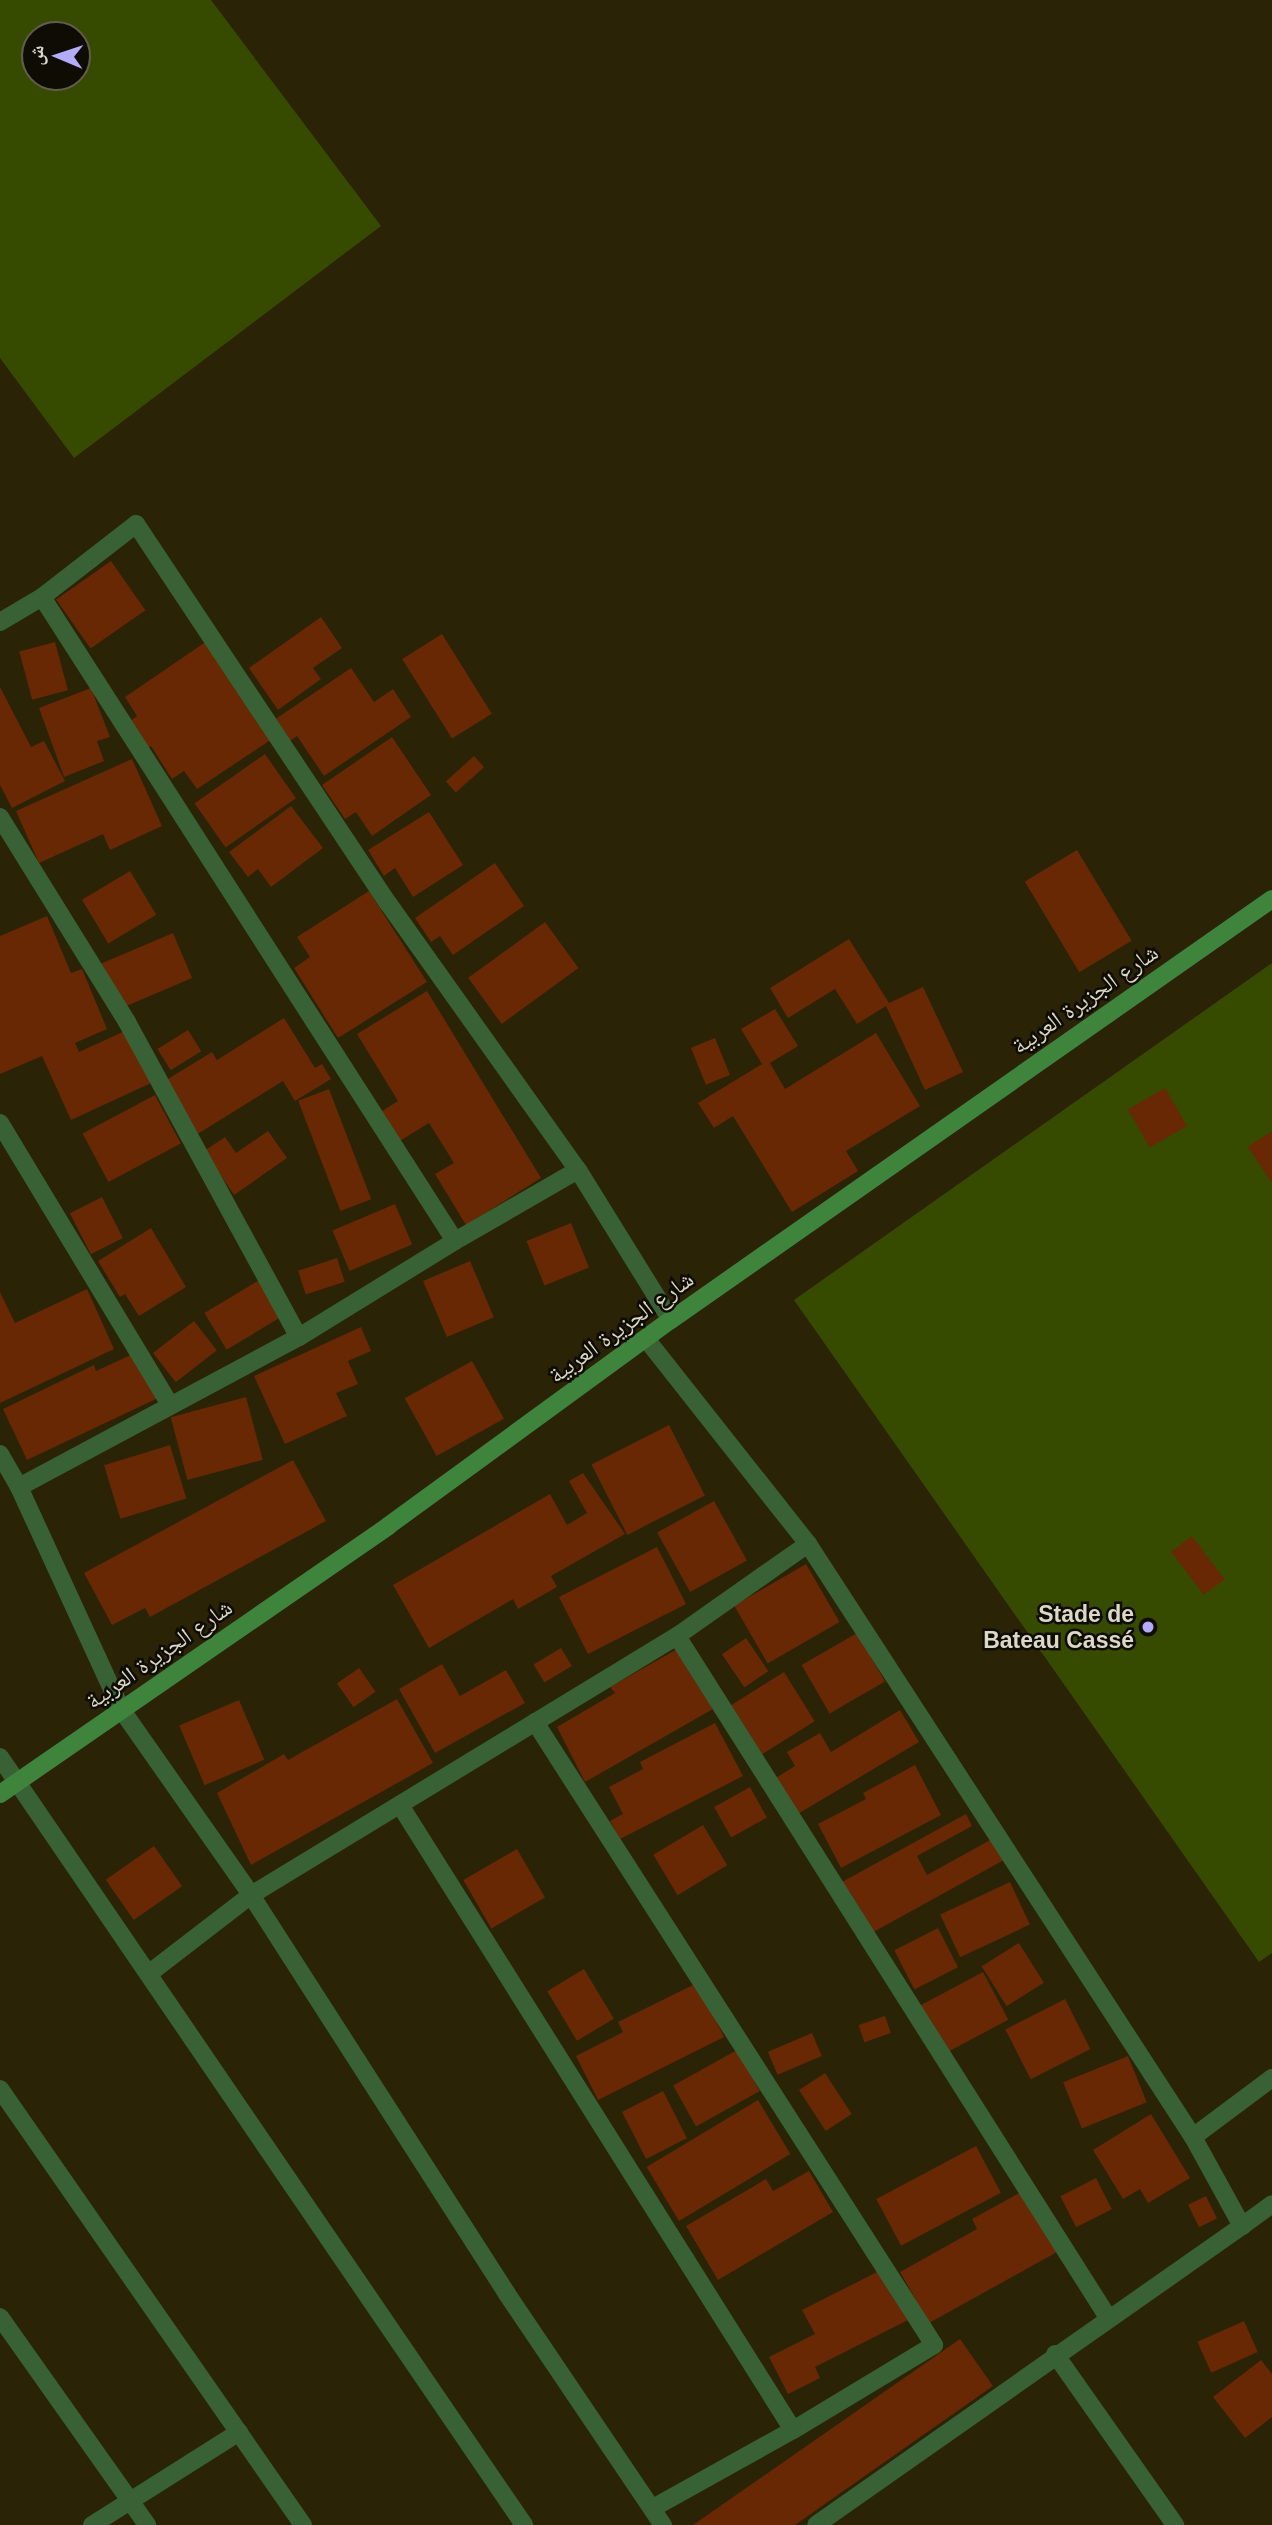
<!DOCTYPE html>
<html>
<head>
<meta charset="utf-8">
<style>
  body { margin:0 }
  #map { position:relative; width:1272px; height:2525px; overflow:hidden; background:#2a2306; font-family:Helvetica,"Noto Naskh Arabic",sans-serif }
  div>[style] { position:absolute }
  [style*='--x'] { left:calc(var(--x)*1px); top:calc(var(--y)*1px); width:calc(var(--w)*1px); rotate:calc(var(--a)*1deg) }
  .green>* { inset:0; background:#374b00 }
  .building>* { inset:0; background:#672803; transform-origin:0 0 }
  .street>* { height:18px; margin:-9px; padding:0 9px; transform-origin:9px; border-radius:9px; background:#386135 }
  .secondary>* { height:18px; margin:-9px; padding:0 9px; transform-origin:9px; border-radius:9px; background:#3f843c }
  .dots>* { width:19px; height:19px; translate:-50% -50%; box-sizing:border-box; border:4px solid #0f0c03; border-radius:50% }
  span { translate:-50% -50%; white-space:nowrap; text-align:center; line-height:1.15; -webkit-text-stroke:5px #0f0c03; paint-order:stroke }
  .street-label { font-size:23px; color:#dcd8c7 }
  .poi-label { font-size:23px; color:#dcd8c7; font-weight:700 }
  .right { translate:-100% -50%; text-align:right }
  .north { position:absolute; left:21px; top:21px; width:70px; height:70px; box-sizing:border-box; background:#0f0c03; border:2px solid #615e51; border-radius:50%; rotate:272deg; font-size:19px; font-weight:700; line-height:28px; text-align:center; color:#dcd8c7 }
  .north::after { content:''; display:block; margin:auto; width:24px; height:32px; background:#b4acf9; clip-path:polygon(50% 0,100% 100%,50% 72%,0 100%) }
</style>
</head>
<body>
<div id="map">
  <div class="green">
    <i style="clip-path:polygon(evenodd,0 0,211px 0,381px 226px,74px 458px,0 358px,0 0,77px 35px,77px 77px,35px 77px,35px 35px,77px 35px)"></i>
    <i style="clip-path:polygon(1272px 963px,1272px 1953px,1259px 1962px,794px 1300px)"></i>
  </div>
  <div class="building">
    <i style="left:111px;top:561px;width:60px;height:67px;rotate:55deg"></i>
    <i style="clip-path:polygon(321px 617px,342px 648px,313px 668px,321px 679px,278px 710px,249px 668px)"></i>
    <i style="left:442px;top:634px;width:94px;height:47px;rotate:58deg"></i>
    <i style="clip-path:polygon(207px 641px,272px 739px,197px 789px,184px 771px,172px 779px,151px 746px,146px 750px,128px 723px,137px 716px,125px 697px)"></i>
    <i style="left:55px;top:642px;width:50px;height:37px;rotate:75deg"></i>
    <i style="clip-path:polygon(351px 668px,374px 702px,393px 689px,411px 717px,324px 776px,297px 736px,286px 744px,271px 722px)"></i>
    <i style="clip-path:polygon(0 687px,31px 747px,44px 741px,65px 781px,12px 808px,0 785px)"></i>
    <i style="clip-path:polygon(91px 688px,110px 737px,97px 741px,104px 761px,64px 777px,39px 708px)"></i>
    <i style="clip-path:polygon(392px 737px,431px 795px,372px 836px,356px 812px,345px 819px,322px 785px)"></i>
    <i style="left:265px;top:754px;width:54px;height:86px;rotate:55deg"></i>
    <i style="left:474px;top:756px;width:15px;height:38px;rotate:48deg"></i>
    <i style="clip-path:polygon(132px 759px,162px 826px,110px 850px,103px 834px,39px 863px,16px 811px)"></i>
    <i style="clip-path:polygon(291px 806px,323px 848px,271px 887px,258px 869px,248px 877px,229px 852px)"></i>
    <i style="clip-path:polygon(429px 812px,463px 865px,413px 897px,395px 868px,384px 876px,368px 850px)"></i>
    <i style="left:1077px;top:850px;width:106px;height:61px;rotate:59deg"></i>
    <i style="clip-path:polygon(495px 863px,524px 906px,453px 955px,440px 936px,431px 942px,415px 918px)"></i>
    <i style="left:130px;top:871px;width:51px;height:56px;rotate:59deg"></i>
    <i style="clip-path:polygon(369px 891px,427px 982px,338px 1038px,294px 968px,310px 957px,297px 937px)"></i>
    <i style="clip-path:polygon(47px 916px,71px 973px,82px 969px,107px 1029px,75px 1043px,79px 1052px,127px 1030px,151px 1083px,71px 1120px,42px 1056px,0 1074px,0 936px)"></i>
    <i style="left:545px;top:922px;width:57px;height:95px;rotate:54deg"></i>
    <i style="left:173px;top:933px;width:49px;height:78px;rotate:67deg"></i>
    <i style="clip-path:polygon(849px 939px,889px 1003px,923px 987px,963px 1072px,925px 1090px,886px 1006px,857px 1024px,835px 989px,788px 1018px,770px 988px)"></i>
    <i style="clip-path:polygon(427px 991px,541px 1178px,466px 1225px,435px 1174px,454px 1163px,429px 1123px,398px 1142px,379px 1113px,398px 1101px,357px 1034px)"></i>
    <i style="clip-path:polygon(775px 1009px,798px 1046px,770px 1063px,785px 1089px,876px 1033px,920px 1106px,846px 1151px,858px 1171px,792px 1212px,733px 1116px,714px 1128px,698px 1103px,762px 1064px,741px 1029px)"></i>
    <i style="clip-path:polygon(284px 1018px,315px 1068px,322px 1064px,331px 1079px,295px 1101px,283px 1081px,196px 1135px,163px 1082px,212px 1052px,217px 1060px)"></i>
    <i style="left:188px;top:1030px;width:25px;height:36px;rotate:58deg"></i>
    <i style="left:715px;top:1038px;width:40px;height:26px;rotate:68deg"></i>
    <i style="left:1165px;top:1088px;width:44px;height:43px;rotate:60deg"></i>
    <i style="left:329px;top:1089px;width:118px;height:33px;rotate:69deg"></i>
    <i style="left:155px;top:1095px;width:55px;height:82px;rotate:62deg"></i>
    <i style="clip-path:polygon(268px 1131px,287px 1158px,234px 1195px,204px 1151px,225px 1137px,236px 1153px)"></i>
    <i style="clip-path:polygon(1272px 1131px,1272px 1183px,1248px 1147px)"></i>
    <i style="left:102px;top:1197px;width:46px;height:36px;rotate:63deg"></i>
    <i style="left:395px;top:1204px;width:44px;height:68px;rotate:67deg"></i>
    <i style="left:571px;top:1223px;width:48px;height:48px;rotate:68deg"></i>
    <i style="clip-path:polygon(151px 1228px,186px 1287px,139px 1316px,125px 1294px,120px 1297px,98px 1261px)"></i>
    <i style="left:337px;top:1258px;width:25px;height:41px;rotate:72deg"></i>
    <i style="left:470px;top:1261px;width:61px;height:51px;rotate:67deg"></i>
    <i style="left:261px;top:1279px;width:43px;height:66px;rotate:59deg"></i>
    <i style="clip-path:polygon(87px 1289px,114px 1349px,0 1403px,0 1292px,15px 1323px)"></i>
    <i style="left:194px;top:1321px;width:37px;height:52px;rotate:52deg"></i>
    <i style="clip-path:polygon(361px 1327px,371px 1351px,348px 1361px,358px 1384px,336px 1393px,347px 1416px,285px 1444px,254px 1376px)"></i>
    <i style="clip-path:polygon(135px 1353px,156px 1399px,27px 1460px,3px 1409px,94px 1365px,96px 1371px)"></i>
    <i style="left:472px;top:1361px;width:66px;height:77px;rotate:61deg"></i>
    <i style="left:246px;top:1397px;width:65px;height:78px;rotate:75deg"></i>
    <i style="left:669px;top:1425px;width:79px;height:87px;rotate:63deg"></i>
    <i style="left:170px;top:1445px;width:56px;height:69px;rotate:73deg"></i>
    <i style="clip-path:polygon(293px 1460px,326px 1521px,150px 1617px,145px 1608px,112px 1625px,84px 1573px)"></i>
    <i style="clip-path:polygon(583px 1473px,625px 1534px,551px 1576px,557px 1587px,518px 1609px,513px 1599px,429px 1648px,393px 1585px,550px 1494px,567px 1525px,587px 1513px,569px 1481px)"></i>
    <i style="left:714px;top:1501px;width:68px;height:65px;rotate:61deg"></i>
    <i style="left:1192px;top:1536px;width:54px;height:26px;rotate:53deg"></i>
    <i style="left:657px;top:1547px;width:64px;height:110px;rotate:63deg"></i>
    <i style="left:806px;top:1564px;width:67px;height:83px;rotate:60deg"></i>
    <i style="left:857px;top:1633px;width:56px;height:64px;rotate:60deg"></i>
    <i style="left:746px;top:1638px;width:40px;height:29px;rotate:56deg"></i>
    <i style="left:561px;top:1648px;width:21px;height:32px;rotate:59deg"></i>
    <i style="clip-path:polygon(679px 1648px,713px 1709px,585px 1782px,557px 1727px,615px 1693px,610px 1687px)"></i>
    <i style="clip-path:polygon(442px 1664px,460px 1696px,506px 1670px,525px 1703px,435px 1753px,399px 1689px)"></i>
    <i style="left:359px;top:1668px;width:29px;height:27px;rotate:55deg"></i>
    <i style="left:784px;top:1672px;width:58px;height:64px;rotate:58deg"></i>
    <i style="clip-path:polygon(397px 1699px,433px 1763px,251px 1865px,217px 1793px,284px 1754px,288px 1760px)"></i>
    <i style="left:239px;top:1700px;width:65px;height:65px;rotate:67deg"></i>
    <i style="clip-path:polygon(900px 1710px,919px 1742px,796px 1815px,774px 1779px,795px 1766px,787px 1752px,820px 1733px,831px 1752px)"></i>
    <i style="clip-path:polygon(715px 1723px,743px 1776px,620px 1839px,610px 1821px,623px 1814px,609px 1787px,643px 1769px,640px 1762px)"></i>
    <i style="clip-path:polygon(915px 1765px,941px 1815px,841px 1868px,818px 1824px,866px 1799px,863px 1793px)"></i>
    <i style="left:750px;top:1787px;width:35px;height:41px;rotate:61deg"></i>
    <i style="clip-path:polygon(966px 1814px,972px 1826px,917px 1856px,927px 1875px,992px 1839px,1004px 1860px,868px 1935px,840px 1883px)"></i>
    <i style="left:703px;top:1825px;width:47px;height:58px;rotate:59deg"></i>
    <i style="left:154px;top:1846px;width:49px;height:59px;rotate:55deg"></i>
    <i style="left:517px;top:1849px;width:56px;height:62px;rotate:60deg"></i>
    <i style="left:1010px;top:1882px;width:47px;height:77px;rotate:65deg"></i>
    <i style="left:938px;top:1928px;width:44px;height:49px;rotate:63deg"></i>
    <i style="left:1019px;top:1943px;width:47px;height:44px;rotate:58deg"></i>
    <i style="left:584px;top:1969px;width:58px;height:43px;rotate:59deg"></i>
    <i style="left:983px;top:1972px;width:54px;height:74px;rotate:62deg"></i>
    <i style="clip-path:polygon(697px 1983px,724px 2037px,598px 2100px,576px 2056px,623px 2032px,618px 2022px)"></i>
    <i style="left:1065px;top:1999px;width:56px;height:67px;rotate:63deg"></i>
    <i style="left:885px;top:2016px;width:18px;height:28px;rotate:71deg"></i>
    <i style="left:812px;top:2033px;width:25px;height:48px;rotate:67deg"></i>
    <i style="left:737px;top:2050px;width:47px;height:73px;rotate:61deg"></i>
    <i style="left:1128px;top:2056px;width:50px;height:70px;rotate:68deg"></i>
    <i style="left:825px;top:2073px;width:49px;height:31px;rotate:57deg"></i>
    <i style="left:663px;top:2091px;width:53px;height:46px;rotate:63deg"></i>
    <i style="left:758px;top:2100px;width:63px;height:130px;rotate:59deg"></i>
    <i style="clip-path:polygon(1151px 2114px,1190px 2178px,1148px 2203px,1140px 2189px,1123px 2199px,1093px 2150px)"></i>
    <i style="left:976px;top:2146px;width:53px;height:113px;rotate:62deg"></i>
    <i style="clip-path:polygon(809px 2171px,833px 2212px,718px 2280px,686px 2226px,766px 2179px,773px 2191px)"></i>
    <i style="left:1096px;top:2178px;width:35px;height:40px;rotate:63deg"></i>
    <i style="clip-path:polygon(1023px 2191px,1057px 2252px,929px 2323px,900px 2272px,977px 2229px,972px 2219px)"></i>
    <i style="left:1206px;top:2196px;width:25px;height:20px;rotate:64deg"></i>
    <i style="clip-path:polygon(883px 2269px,908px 2320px,815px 2367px,820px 2378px,788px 2394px,769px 2357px,815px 2334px,802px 2310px)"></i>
    <i style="left:1244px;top:2321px;width:34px;height:51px;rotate:66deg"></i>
    <i style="clip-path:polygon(960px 2339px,993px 2386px,795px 2525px,693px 2525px)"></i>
    <i style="clip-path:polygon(1261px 2360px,1272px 2374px,1272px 2417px,1245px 2438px,1213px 2397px)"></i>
  </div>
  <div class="street">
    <i style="--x:0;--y:622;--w:49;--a:-30.8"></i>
    <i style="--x:42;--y:597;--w:119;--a:-37.8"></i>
    <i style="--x:136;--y:524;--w:455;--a:56.4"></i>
    <i style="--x:388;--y:903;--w:328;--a:54.6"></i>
    <i style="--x:578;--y:1170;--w:176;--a:58.2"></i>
    <i style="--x:0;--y:817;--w:241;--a:58.2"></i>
    <i style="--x:127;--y:1022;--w:359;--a:61.4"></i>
    <i style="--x:0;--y:1123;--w:329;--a:58.9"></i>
    <i style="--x:455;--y:1241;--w:142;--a:-30"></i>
    <i style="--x:647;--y:1340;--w:260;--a:51.7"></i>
    <i style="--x:808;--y:1544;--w:707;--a:57.01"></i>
    <i style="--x:1193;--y:2137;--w:102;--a:61.2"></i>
    <i style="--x:1242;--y:2226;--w:520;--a:144.94"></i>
    <i style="--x:0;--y:1454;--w:38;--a:60"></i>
    <i style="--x:19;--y:1487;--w:244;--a:65.3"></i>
    <i style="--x:121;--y:1709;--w:227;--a:55"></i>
    <i style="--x:251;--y:1895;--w:474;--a:57.3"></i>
    <i style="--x:507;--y:2294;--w:279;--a:56"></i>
    <i style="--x:19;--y:1487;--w:318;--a:-28.2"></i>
    <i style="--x:299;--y:1337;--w:183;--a:-31.6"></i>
    <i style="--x:455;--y:1241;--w:765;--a:-122.67"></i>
    <i style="--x:677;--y:1636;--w:808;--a:57.69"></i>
    <i style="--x:535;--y:1722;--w:740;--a:57.36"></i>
    <i style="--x:934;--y:2345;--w:165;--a:148.9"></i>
    <i style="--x:0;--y:1757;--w:930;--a:55.69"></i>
    <i style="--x:400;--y:1805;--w:738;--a:57.84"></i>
    <i style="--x:793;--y:2430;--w:160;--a:150.9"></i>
    <i style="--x:151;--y:1972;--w:126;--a:-37.6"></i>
    <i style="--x:251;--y:1895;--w:499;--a:-31.3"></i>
    <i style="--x:677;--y:1636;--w:160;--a:-35.1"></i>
    <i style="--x:0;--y:2089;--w:531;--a:55.2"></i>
    <i style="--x:1193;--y:2137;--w:99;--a:-36.8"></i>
    <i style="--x:1242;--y:2226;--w:37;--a:-36"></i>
    <i style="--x:0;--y:2317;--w:255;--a:54.7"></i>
    <i style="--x:1055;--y:2354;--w:209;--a:54.9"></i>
    <i style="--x:92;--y:2525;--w:174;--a:-32.3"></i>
  </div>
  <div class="secondary">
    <i style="--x:0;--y:1794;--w:472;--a:-34.6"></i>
    <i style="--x:388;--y:1526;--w:350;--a:-36.1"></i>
    <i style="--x:671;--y:1320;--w:734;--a:-35.01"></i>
  </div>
  <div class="dots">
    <i style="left:1148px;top:1627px;background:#b4acf9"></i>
  </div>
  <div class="street-label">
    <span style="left:1085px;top:999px;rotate:-35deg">شارع الجزيرة العربية</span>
    <span style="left:621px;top:1327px;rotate:-36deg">شارع الجزيرة العربية</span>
    <span style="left:159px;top:1654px;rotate:-35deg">شارع الجزيرة العربية</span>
  </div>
  <div class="poi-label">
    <span class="right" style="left:1134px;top:1627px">Stade de<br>Bateau Cassé</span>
  </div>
  <div class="north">ش</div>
</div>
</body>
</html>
